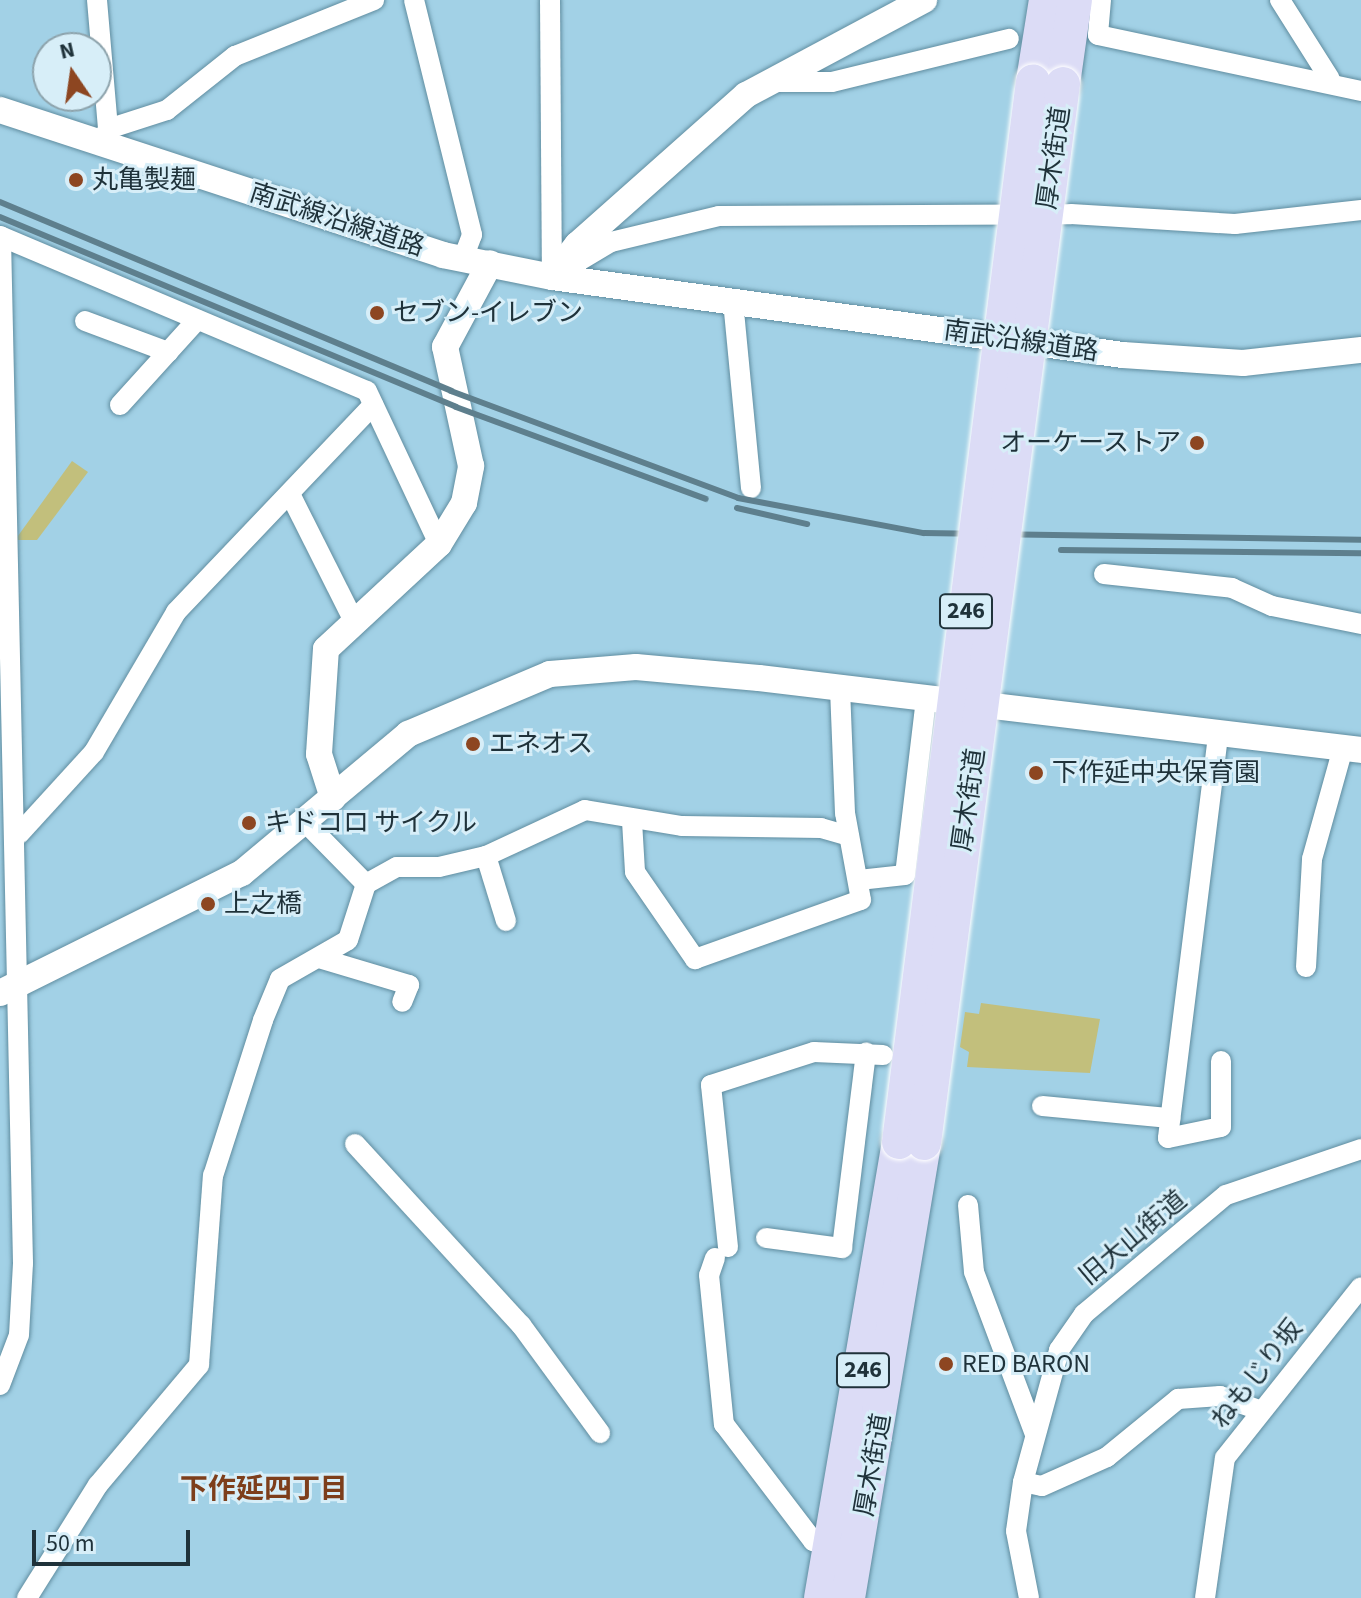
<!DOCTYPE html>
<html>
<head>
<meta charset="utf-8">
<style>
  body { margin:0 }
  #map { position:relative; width:1361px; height:1598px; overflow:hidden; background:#a2d1e6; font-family:"Source Sans 3","Noto Sans JP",sans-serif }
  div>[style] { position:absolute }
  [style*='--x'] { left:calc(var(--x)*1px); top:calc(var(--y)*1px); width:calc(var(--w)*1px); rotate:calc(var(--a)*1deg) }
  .green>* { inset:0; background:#c2bf7c }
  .roads { filter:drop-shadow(0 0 2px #608da0) drop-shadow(0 0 2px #608da0) }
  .minor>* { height:20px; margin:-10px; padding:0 10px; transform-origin:10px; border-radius:10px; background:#fff }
  .tertiary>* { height:26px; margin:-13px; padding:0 13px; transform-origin:13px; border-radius:13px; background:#fff }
  .trunk>* { height:34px; margin:-17px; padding:0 17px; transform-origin:17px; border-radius:17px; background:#dcdcf6 }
  .rail>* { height:6px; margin:-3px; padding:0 3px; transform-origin:3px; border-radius:3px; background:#5e7f8d }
  .bridges { filter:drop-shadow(0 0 2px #fff) drop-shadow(0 0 2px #fff) }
  .trunk-bridge>* { height:34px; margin:-17px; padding:0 17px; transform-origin:17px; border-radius:17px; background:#dcdcf6 }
  .dots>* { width:22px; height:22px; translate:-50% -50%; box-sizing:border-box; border:4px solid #d7eef8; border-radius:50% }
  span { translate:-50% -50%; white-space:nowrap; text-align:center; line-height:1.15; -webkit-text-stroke:6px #d7eef8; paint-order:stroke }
  .shield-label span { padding:2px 6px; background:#d7eef8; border:2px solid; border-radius:6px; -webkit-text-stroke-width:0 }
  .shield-label { font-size:24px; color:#1f323a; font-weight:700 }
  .street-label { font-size:26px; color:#1f323a }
  .poi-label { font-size:26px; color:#1f323a }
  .left { translate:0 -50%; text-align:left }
  .right { translate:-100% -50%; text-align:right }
  .neighbourhood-label { font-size:28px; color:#7d3e1b; font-weight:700 }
  .north { position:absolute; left:32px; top:32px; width:80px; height:80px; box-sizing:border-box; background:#d7eef8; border:2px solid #8da3ac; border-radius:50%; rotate:347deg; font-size:22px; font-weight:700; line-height:32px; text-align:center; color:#1f323a }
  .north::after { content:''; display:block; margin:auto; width:28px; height:36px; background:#8d4621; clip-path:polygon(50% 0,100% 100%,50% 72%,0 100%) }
  .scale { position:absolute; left:32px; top:1530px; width:158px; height:36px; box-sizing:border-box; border:4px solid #1f323a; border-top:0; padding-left:10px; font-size:24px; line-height:28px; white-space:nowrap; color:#1f323a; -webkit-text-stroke:6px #d7eef8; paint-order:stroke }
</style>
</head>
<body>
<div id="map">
  <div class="green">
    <i style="clip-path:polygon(72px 461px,88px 472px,37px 540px,15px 540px)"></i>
    <i style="clip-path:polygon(981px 1003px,1100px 1019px,1090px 1073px,967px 1067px,969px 1052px,960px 1047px,965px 1012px,979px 1014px)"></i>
  </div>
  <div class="roads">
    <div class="minor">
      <i style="--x:97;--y:0;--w:129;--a:85.1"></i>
      <i style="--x:108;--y:129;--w:14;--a:115"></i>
      <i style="--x:414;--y:0;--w:242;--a:76.1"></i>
      <i style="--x:472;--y:235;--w:26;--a:111"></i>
      <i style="--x:550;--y:0;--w:277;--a:89.6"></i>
      <i style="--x:1101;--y:0;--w:35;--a:95"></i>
      <i style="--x:1098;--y:35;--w:269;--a:12"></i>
      <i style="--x:1280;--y:0;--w:93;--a:57.7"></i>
      <i style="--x:772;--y:82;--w:60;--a:0"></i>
      <i style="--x:832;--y:82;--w:182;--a:-13.7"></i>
      <i style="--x:108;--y:129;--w:62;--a:-17.9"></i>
      <i style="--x:167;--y:110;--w:87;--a:-38.5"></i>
      <i style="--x:235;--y:56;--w:150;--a:-21.9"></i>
      <i style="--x:0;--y:236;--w:398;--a:22.9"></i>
      <i style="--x:367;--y:391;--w:169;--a:64.8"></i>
      <i style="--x:559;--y:273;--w:61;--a:-30.8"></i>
      <i style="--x:611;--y:242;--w:111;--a:-13.5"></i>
      <i style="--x:719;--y:216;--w:352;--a:-0.3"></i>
      <i style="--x:1071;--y:214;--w:164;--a:3.5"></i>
      <i style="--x:1235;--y:224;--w:127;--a:-6.3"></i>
      <i style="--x:733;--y:301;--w:188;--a:84.5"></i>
      <i style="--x:85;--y:321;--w:89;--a:20.5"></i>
      <i style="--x:120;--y:405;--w:115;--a:-47.8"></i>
      <i style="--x:291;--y:496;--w:140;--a:63.3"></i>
      <i style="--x:1104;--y:574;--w:129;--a:6.2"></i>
      <i style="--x:1232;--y:588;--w:44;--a:24.2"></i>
      <i style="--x:1272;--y:606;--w:91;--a:11.4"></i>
      <i style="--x:1218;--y:736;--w:405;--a:97.1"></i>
      <i style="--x:1168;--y:1138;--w:54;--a:-11.7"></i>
      <i style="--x:1221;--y:1127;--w:66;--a:-90"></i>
      <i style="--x:632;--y:821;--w:51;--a:86.6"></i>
      <i style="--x:635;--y:872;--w:106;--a:55.4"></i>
      <i style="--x:695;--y:959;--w:176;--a:-19.6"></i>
      <i style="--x:861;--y:900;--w:88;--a:-100.4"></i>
      <i style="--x:845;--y:813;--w:125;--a:-92.3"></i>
      <i style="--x:308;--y:825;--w:83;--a:45.5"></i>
      <i style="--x:19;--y:834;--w:111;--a:-47.6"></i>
      <i style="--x:94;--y:752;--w:162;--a:-59.6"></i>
      <i style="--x:176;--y:612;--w:286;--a:-46.4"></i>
      <i style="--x:486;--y:856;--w:68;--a:72.9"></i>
      <i style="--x:859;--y:880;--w:46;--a:-6.2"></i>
      <i style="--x:905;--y:875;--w:178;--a:-83.2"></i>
      <i style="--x:322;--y:959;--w:91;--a:16.6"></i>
      <i style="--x:409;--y:985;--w:18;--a:112"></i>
      <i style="--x:1306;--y:967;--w:108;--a:-86.8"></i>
      <i style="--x:1312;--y:859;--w:115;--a:-74.4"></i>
      <i style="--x:1042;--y:1106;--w:129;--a:5.4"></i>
      <i style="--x:355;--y:1144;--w:246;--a:47.5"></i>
      <i style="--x:521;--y:1325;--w:134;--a:53.8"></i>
      <i style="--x:968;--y:1205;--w:67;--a:84.9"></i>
      <i style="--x:974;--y:1272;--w:173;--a:69.4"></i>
      <i style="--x:766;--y:1238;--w:77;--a:7.5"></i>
      <i style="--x:842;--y:1248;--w:197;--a:-83"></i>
      <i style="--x:728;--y:1247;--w:163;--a:-96"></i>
      <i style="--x:711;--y:1085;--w:108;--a:-17.8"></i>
      <i style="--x:814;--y:1052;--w:69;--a:2.5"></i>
      <i style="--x:715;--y:1258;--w:18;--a:109"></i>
      <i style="--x:709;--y:1275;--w:150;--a:84.3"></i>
      <i style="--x:724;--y:1424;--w:147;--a:52.7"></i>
      <i style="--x:813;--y:1541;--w:20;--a:15"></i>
      <i style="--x:0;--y:1385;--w:53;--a:-69.2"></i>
      <i style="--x:19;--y:1335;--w:72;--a:-86.8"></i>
      <i style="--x:23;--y:1263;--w:1027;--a:-91.23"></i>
      <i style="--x:1023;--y:1482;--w:19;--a:12"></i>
      <i style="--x:1042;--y:1486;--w:71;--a:-24"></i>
      <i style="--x:1107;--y:1457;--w:92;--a:-39.2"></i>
      <i style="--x:1178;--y:1399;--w:42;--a:-4.1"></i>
      <i style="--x:1220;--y:1396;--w:41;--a:19.7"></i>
      <i style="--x:27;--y:1598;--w:133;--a:-57.9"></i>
      <i style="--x:98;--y:1485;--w:157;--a:-49.9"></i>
      <i style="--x:199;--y:1365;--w:190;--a:-85.8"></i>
      <i style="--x:213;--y:1176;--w:164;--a:-72.2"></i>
      <i style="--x:263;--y:1020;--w:44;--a:-67.5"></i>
      <i style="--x:280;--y:979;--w:78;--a:-29.8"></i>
      <i style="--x:348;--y:940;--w:59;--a:-72.2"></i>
      <i style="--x:366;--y:884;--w:35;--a:-29"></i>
      <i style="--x:397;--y:867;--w:42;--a:0"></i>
      <i style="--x:439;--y:867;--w:48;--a:-13.2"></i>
      <i style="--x:486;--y:856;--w:109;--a:-24.9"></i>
      <i style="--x:585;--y:810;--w:98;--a:9.4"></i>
      <i style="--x:682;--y:826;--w:139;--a:0.8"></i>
      <i style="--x:821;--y:828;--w:29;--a:16"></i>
      <i style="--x:1029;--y:1598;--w:68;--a:-101"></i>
      <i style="--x:1016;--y:1531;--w:49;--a:-81.9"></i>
      <i style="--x:1023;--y:1482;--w:137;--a:-74.7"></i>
      <i style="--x:1059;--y:1350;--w:44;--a:-55.2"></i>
      <i style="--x:1084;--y:1314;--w:185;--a:-40"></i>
      <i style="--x:1226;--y:1195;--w:143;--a:-18.8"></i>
      <i style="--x:1205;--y:1598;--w:141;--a:-81.9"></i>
      <i style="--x:1225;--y:1458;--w:218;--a:-51.5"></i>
    </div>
    <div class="tertiary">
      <i style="--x:0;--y:110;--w:466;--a:18.1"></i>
      <i style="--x:443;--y:255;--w:111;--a:11.4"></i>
      <i style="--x:552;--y:277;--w:576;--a:7.78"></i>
      <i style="--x:1123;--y:355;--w:120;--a:3.8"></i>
      <i style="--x:1243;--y:363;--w:119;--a:-6.3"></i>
      <i style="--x:552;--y:277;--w:41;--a:-52"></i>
      <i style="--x:577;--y:245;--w:226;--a:-41.6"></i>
      <i style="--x:746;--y:95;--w:202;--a:-28.1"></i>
      <i style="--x:333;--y:798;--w:46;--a:-107.7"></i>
      <i style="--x:319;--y:754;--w:105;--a:-86.2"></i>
      <i style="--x:326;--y:649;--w:154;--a:-42.9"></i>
      <i style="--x:439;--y:544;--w:48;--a:-58.6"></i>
      <i style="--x:464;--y:503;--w:38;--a:-79"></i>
      <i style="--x:471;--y:466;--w:122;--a:-102.3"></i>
      <i style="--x:445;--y:347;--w:95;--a:-61.8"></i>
      <i style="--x:0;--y:993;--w:270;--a:-26.4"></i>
      <i style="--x:242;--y:873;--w:217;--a:-39.9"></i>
      <i style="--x:408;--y:734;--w:154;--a:-22.9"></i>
      <i style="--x:550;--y:674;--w:86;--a:-4.7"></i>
      <i style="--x:636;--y:667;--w:123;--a:5.1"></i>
      <i style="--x:759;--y:678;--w:606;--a:6.82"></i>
    </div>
    <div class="trunk">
      <i style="--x:1033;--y:81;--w:82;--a:-80.9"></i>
      <i style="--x:1063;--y:84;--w:85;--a:-81.9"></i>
      <i style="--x:821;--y:1598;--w:463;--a:-80.3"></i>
      <i style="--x:848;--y:1598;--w:461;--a:-80.5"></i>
    </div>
  </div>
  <div class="rail">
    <i style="--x:0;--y:202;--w:489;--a:22.7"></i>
    <i style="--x:451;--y:391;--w:306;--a:20.4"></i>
    <i style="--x:738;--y:498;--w:189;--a:10.7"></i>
    <i style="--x:924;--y:533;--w:437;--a:0.9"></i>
    <i style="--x:0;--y:217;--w:494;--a:22.6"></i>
    <i style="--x:456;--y:407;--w:266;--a:20.2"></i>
    <i style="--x:737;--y:508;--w:72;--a:12.9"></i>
    <i style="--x:1061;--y:550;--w:300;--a:0.6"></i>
  </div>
  <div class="bridges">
    <div class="trunk-bridge">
      <i style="--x:899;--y:1142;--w:1069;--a:-82.8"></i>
      <i style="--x:924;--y:1143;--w:1068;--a:-82.52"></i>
    </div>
  </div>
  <div class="dots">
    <i style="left:76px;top:180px;background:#8d4621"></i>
    <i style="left:377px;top:313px;background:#8d4621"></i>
    <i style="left:1197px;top:443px;background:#8d4621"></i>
    <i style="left:473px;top:744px;background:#8d4621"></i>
    <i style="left:1036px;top:773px;background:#8d4621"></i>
    <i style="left:249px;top:823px;background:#8d4621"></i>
    <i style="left:208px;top:904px;background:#8d4621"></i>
    <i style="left:946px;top:1364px;background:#8d4621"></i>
  </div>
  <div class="shield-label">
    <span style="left:966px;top:611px">246</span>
    <span style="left:863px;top:1370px">246</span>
  </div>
  <div class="street-label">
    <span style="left:1054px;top:158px;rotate:-82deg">厚木街道</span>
    <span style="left:337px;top:220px;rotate:18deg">南武線沿線道路</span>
    <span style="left:1021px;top:341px;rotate:8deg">南武沿線道路</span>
    <span style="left:969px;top:800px;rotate:-82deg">厚木街道</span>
    <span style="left:1133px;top:1238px;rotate:-40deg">旧大山街道</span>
    <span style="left:1257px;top:1374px;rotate:-52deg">ねもじり坂</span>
    <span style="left:873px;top:1465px;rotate:-80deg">厚木街道</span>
  </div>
  <div class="poi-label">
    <span class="left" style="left:92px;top:180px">丸亀製麺</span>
    <span class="left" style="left:393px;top:313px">セブン-イレブン</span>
    <span class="right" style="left:1181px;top:443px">オーケーストア</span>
    <span class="left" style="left:489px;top:744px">エネオス</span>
    <span class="left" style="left:1052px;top:773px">下作延中央保育園</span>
    <span class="left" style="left:265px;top:823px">キドコロ サイクル</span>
    <span class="left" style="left:224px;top:904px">上之橋</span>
    <span class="left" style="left:962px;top:1364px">RED BARON</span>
  </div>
  <div class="neighbourhood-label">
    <span style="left:264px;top:1489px">下作延四丁目</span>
  </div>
  <div class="north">N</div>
  <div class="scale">50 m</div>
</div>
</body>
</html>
